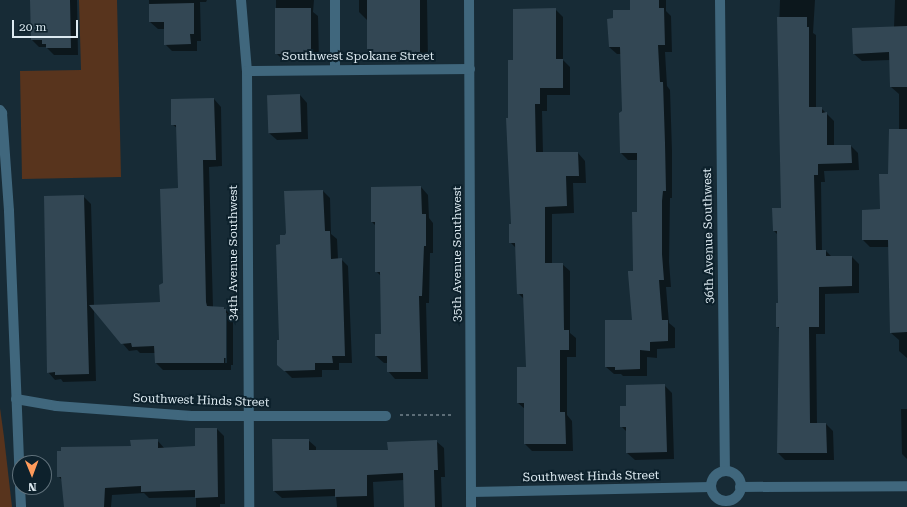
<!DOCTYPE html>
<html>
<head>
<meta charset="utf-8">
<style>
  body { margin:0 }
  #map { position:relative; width:907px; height:507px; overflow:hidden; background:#172b36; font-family:"Roboto Serif",serif }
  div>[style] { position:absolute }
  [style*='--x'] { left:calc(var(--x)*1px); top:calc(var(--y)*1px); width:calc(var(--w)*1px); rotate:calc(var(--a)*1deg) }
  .green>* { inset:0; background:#58341d }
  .shadow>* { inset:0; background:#0007 }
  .building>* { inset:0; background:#334754; transform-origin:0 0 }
  .path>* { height:2.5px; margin-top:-1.25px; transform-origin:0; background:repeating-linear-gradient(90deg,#5c6d77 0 3px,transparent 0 6px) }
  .minor>* { height:10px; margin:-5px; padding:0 5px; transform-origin:5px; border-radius:5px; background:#40677d }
  .minor>.ring { margin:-5px; padding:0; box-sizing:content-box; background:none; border:10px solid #40677d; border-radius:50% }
  span { translate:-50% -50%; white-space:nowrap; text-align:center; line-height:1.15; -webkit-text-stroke:4px #0d212c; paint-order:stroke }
  .street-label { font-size:12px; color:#ddeaf1 }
  .north { position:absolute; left:12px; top:455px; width:40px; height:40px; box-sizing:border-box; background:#0d212c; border:1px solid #60717b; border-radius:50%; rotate:179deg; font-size:11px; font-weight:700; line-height:16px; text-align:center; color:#ddeaf1 }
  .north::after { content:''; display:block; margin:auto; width:14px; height:18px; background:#ff9b5b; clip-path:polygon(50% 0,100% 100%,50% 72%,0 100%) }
  .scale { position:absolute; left:12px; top:20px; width:66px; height:18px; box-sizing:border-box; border:2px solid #ddeaf1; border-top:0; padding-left:5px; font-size:12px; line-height:14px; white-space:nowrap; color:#ddeaf1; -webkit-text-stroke:3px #0d212c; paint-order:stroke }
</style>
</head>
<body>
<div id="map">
  <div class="green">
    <i style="clip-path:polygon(79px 0,117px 0,121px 177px,22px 179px,20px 71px,81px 70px)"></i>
    <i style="clip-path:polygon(0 408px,4px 437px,12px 507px,0 507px)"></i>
  </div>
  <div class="shadow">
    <i style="clip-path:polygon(31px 0,77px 0,78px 55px,54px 55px,46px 47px,39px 47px,32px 40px)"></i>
    <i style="clip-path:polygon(149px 0,207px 0,206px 2px,200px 2px,201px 41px,197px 41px,197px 51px,172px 51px,165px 44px,165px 29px,158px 29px,150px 22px)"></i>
    <i style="clip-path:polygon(276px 0,314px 0,313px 12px,318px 16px,319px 61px,284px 61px,276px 53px)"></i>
    <i style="clip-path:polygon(359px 0,427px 0,428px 59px,374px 59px,367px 52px,367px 20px,359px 12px)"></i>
    <i style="clip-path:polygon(630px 0,666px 0,666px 11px,671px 16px,672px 52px,665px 52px,667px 86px,670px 90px,672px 151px,672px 198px,670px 198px,669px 262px,671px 287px,666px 287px,669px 323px,675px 328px,675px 348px,657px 349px,657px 358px,647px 357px,647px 376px,623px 376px,621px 374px,614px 374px,606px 367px,606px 321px,633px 321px,638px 213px,638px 160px,628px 160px,621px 153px,623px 111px,621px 54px,617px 54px,609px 47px,614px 19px,630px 11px)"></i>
    <i style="clip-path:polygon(780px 0,815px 0,813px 33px,816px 35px,816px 108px,821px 108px,834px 121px,834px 146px,851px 146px,858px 153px,859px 170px,824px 171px,825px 182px,821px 182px,822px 251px,826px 251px,832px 257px,852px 257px,859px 264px,859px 293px,825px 294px,825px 334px,816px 334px,817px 424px,826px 424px,833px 431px,834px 460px,785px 460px,778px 453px,780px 329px,777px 327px,779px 303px,778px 235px,774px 231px,782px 209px,778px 59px)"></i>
    <i style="clip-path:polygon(895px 0,907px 0,907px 358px,899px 351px,899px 340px,891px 333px,889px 247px,870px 247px,863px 240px,881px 210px,899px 130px,899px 94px,891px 87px,890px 60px,862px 61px,854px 54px,894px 27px)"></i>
    <i style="clip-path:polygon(555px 9px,563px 17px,563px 60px,570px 67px,570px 95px,547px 95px,547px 111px,542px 111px,543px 153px,578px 153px,585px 161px,586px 183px,573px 183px,574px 213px,552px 214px,552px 264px,562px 264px,570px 271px,570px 333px,576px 338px,576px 357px,567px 357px,567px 415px,572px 421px,573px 451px,532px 451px,525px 444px,525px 409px,518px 403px,527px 368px,524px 299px,518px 293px,516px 248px,510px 242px,512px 225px,509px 119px,514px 61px)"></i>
    <i style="clip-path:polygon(300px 95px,307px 103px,308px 139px,277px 140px,269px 133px)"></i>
    <i style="clip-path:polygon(evenodd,214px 99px,221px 107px,222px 166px,209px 167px,213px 307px,224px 308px,233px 317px,233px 365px,231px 365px,231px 370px,163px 370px,156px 363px,156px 353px,140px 353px,137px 350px,129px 351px,94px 310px,96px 381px,63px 382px,61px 379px,55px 380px,48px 372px,83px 196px,91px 204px,94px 305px,161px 303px,179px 189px,178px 129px,172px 124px,214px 99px,225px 313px,227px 313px,227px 363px,225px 363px,225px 313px)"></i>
    <i style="clip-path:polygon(421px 187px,428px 195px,429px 218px,433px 223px,433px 253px,430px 253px,429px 303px,426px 303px,428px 379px,395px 379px,388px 371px,388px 363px,384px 363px,376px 356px,382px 335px,381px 276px,376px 271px,376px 226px,372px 222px,372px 188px)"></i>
    <i style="clip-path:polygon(323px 191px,330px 198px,331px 234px,337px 239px,338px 259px,341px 259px,348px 266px,352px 363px,339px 363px,339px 370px,322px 370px,322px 377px,292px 378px,278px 364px,280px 341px,281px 245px,286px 236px)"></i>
    <i style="clip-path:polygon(664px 385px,672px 393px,674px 459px,635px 460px,627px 453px,627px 432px,621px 426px)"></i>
    <i style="clip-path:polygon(901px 409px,907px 409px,907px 459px,902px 454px)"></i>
    <i style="clip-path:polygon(196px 429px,217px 429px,224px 436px,225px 504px,220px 504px,220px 507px,196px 507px,196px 497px,149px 498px,144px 493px,112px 495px,111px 507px,65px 507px,62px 480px,58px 476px,132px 447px,157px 440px,165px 449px,196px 447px)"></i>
    <i style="clip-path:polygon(308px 440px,316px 447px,316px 451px,389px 451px,436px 441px,444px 448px,445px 477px,441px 477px,442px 507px,405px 507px,404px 480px,373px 482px,374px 507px,337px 507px,336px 496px,282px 498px,274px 491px)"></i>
  </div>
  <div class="building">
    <i style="clip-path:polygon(30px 0,70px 0,71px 48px,46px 48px,46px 44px,42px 44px,42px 40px,31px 40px)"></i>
    <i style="left:367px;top:0;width:53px;height:52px"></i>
    <i style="clip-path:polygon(630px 0,659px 0,659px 8px,664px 8px,665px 45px,658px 45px,660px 82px,663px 82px,665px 143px,666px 191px,663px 191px,662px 201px,662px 254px,664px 280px,659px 280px,662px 320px,668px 320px,668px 341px,650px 342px,650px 351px,640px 350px,640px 369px,615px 370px,615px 367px,605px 367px,605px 320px,632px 320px,628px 273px,628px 271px,633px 271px,632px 212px,637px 212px,637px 153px,620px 153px,619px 113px,622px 111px,620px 47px,609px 47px,607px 19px,613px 18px,613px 10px,630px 10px)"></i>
    <i style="clip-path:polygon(194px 3px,194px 34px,190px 34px,191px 44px,164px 45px,164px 22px,149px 22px,149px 4px)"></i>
    <i style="left:275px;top:8px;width:36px;height:46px"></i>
    <i style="clip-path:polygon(556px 8px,556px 59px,563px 59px,563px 88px,540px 88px,540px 104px,535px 104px,536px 152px,578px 152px,579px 176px,566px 176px,567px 206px,545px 207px,545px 263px,563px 263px,564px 330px,569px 330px,569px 350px,560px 350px,560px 412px,565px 412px,566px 444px,524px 444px,524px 403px,517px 403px,517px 367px,526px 367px,523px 294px,517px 294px,515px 243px,509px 243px,509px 224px,511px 224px,506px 118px,508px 118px,508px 60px,513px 60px,513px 9px)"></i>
    <i style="clip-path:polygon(777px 17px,807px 17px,807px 27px,809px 27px,809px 107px,822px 107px,822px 113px,827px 112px,827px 145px,851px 145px,852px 163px,818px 164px,818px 175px,814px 175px,816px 250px,826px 250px,826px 256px,852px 256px,852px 286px,819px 287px,819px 327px,809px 327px,810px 423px,826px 423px,827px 453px,777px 453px,779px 327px,776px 327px,776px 303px,778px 303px,777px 231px,773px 231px,772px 208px,781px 208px)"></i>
    <i style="clip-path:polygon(907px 26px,907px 87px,890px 87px,889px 52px,853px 54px,852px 28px)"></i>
    <i style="left:300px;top:94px;width:38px;height:33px;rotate:88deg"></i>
    <i style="clip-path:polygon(214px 98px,216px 160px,203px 160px,206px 302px,207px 306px,224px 307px,224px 309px,226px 309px,226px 358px,224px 358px,224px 363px,155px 363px,154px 346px,132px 347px,131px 343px,121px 344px,89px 305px,160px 302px,159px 285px,163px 283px,160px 189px,178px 188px,176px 125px,171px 125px,171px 99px)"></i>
    <i style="clip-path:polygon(889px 129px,907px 129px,907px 332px,890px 333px,888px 240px,862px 240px,862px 210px,880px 209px,879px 174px,888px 174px)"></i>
    <i style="clip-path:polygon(421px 186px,422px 214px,426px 214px,426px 246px,424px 246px,422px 296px,419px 296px,421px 372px,387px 372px,387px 356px,375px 356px,375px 334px,381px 334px,380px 272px,375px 272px,375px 222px,371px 222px,371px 187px)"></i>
    <i style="clip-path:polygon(323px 190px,325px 231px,330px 231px,331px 259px,342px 258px,345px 356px,332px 356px,333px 363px,315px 363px,315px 370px,284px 371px,277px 365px,277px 340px,279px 340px,276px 245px,280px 244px,280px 235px,285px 235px,286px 233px,284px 191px)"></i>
    <i style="clip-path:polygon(84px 195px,89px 374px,55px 375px,55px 372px,47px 373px,44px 196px)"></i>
    <i style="clip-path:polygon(665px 384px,667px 452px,626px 453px,626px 427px,620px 427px,620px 406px,626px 406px,626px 385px)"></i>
    <i style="clip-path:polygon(195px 428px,217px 428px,218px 497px,195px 498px,195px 490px,141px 492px,141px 486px,105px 488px,104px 507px,64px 507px,61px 477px,57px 477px,57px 451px,61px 451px,61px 447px,131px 446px,130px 440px,158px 439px,158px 448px,195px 446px)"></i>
    <i style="clip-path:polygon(272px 439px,309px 439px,309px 450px,388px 450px,387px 442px,437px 440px,438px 470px,434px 470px,435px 507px,404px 507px,403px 473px,367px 475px,367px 496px,335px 497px,335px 489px,273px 491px)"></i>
  </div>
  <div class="path">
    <i style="--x:400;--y:415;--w:52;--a:0"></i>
  </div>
  <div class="minor">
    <i style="--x:241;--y:0;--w:71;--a:85.2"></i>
    <i style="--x:247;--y:71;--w:436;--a:89.7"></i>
    <i style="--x:335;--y:0;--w:70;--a:90"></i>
    <i style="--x:469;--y:0;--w:507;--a:89.77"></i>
    <i style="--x:720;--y:0;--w:471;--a:89.4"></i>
    <i style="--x:247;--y:71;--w:223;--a:-0.5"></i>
    <i style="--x:0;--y:110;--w:4;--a:56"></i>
    <i style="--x:2;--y:113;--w:98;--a:85.9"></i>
    <i style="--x:9;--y:211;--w:275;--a:87.7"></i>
    <i style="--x:16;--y:399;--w:41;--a:9.9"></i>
    <i style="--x:56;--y:406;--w:136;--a:4.2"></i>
    <i style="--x:192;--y:416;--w:194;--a:0"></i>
    <i class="ring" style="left:711px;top:471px;width:20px;height:20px"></i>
    <i style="--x:20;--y:487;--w:20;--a:87"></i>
    <i style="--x:740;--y:487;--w:167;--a:-0.3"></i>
    <i style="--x:471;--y:492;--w:240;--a:-1.2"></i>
  </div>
  <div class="street-label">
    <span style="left:358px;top:57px">Southwest Spokane Street</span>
    <span style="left:709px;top:236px;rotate:-91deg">36th Avenue Southwest</span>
    <span style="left:234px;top:253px;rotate:-90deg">34th Avenue Southwest</span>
    <span style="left:458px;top:254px;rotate:-90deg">35th Avenue Southwest</span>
    <span style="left:201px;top:401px;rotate:2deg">Southwest Hinds Street</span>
    <span style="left:591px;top:477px;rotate:-1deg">Southwest Hinds Street</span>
  </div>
  <div class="north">N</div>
  <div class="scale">20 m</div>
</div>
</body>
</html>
